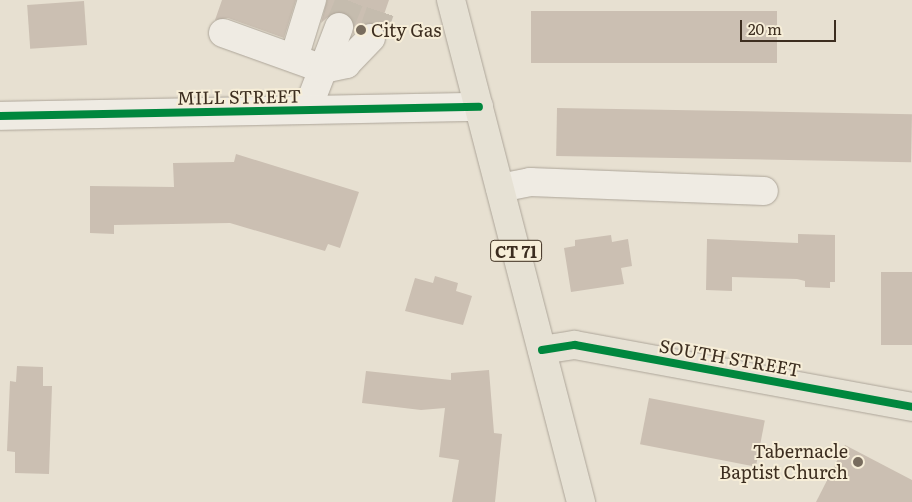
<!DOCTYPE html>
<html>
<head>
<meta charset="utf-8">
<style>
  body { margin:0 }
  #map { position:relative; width:912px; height:502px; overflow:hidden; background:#e7e0d1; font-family:Literata,serif }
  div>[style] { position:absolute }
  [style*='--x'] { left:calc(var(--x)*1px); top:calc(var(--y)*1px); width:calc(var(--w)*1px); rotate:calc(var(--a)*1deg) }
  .building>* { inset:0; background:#cbbfb2; transform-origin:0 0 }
  .minor-tunnel>* { height:28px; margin-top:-14px; transform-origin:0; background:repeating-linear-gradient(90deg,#c5bcae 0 28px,transparent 0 42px) }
  .roads { filter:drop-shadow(0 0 1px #ada599) drop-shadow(0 0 1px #ada599) }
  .minor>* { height:28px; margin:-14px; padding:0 14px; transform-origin:14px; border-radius:14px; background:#efebe3 }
  .major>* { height:28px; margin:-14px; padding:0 14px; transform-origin:14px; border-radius:14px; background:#e6e1d4 }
  .cycleway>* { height:8px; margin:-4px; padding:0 4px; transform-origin:4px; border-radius:4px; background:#00873e }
  .dots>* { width:14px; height:14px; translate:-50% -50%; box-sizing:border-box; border:2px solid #f7eed8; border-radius:50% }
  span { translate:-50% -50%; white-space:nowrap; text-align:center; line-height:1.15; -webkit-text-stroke:4px #f7eed8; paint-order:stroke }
  .shield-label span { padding:1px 4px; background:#f7eed8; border:1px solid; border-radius:4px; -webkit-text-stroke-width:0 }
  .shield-label { font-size:16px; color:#3d2e20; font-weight:700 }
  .poi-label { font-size:18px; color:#3d2e20 }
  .left { translate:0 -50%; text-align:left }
  .right { translate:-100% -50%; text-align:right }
  .street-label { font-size:18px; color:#3d2e20 }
  .scale { position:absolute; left:740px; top:20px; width:96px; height:22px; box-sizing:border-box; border:2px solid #3d2e20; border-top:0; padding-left:6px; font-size:15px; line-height:18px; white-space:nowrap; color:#3d2e20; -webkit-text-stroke:4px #f7eed8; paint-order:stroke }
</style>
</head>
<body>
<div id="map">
  <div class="building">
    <i style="clip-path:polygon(222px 0,296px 0,284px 38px,228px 18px,215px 20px)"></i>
    <i style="clip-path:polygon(327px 0,389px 0,380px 26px,366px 23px,353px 34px,354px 24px,344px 12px,330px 15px,321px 23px)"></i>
    <i style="left:84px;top:1px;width:44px;height:57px;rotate:86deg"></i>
    <i style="left:531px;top:11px;width:246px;height:52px"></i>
    <i style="left:557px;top:108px;width:355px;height:48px;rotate:1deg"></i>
    <i style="clip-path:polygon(236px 154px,359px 192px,340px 248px,328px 244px,325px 251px,230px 223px,114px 225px,114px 234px,90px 233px,90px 186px,174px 187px,173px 163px,234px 162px)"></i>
    <i style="clip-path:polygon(798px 234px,835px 235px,835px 282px,830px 282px,830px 288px,805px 287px,805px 281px,797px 279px,732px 277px,732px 291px,706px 290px,707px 239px,798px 243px)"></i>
    <i style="clip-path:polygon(611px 235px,612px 242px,628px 239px,632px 266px,621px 268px,624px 284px,571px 292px,564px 248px,575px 246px,575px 240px)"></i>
    <i style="left:912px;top:272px;width:73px;height:31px;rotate:90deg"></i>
    <i style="clip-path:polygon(435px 276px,458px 283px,456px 291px,472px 296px,463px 325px,405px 311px,415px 278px,433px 283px)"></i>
    <i style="clip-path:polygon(17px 366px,43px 367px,43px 386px,52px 386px,49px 474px,15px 473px,15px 452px,7px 451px,10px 381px,16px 382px)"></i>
    <i style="clip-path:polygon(489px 370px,494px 433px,502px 434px,495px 502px,452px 502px,459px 460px,439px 457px,445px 408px,421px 410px,362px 403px,366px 371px,451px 380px,451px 373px)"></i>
    <i style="left:649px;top:398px;width:118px;height:47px;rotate:11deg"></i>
    <i style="clip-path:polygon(845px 445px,912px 480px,912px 502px,816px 502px)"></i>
  </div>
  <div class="minor-tunnel">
    <i style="--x:339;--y:27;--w:29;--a:-68"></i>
    <i style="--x:371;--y:38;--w:40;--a:-71.1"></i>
  </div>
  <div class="roads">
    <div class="minor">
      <i style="--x:223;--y:33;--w:106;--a:19.8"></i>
      <i style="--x:323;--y:69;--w:44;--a:111.3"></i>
      <i style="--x:294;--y:58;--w:61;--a:-72.8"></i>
      <i style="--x:323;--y:69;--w:24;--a:-12"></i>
      <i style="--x:346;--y:64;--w:36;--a:-46"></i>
      <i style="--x:323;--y:69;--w:45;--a:-69.1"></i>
      <i style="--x:0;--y:116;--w:479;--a:-1.1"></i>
      <i style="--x:500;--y:188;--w:31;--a:-11"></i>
      <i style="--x:530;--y:182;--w:234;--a:2.2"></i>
    </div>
    <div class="major">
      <i style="--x:451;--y:0;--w:519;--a:75.48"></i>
      <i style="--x:542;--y:350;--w:33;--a:-9"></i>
      <i style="--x:575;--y:345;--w:343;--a:10.4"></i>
    </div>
  </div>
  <div class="cycleway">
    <i style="--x:0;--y:116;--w:479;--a:-1.1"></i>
    <i style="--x:542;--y:350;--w:33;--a:-9"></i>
    <i style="--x:575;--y:345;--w:343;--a:10.4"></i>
  </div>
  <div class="dots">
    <i style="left:361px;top:30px;background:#786c5e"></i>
    <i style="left:858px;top:462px;background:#786c5e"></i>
  </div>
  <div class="shield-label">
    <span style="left:516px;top:251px">CT 71</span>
  </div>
  <div class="poi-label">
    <span class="left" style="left:371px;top:30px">City Gas</span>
    <span class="right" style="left:848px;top:462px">Tabernacle<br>Baptist Church</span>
  </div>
  <div class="street-label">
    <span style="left:239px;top:97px;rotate:-1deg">MILL STREET</span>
    <span style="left:730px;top:358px;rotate:10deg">SOUTH STREET</span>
  </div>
  <div class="scale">20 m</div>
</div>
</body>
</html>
